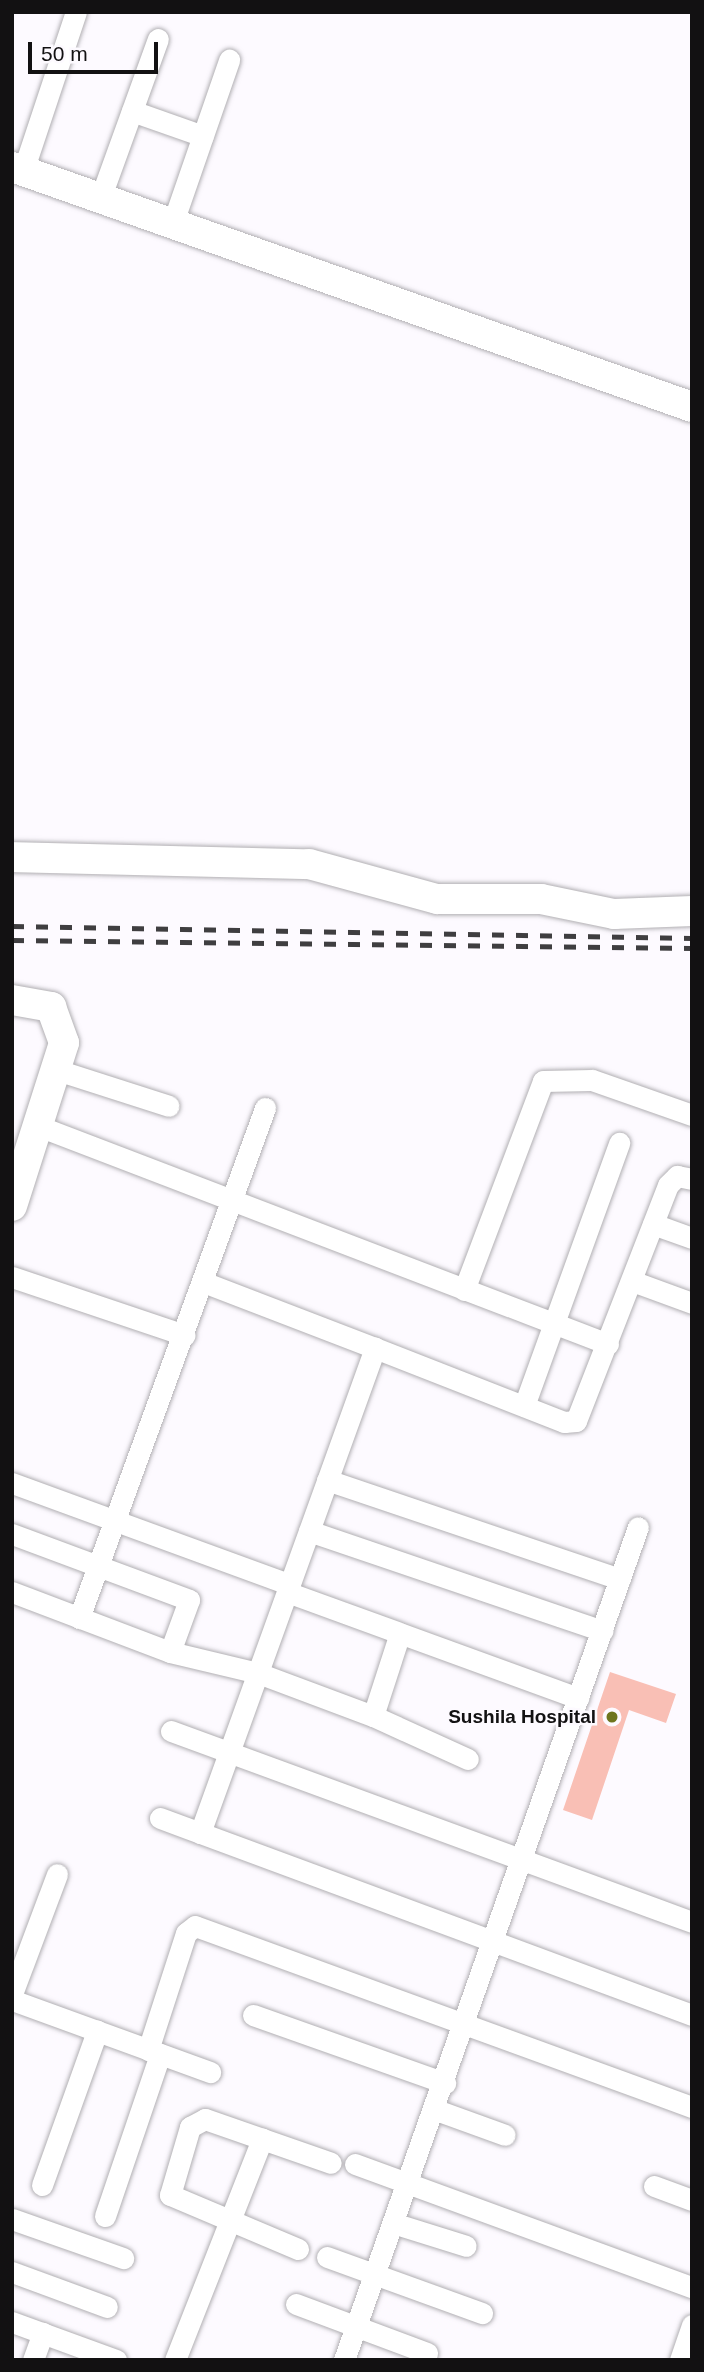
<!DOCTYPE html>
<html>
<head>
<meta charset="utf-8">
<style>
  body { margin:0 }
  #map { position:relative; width:704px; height:2372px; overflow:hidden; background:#fdfaff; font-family:Arial,sans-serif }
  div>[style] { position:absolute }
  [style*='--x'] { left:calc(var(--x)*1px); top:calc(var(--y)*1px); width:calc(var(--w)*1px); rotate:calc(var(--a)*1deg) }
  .building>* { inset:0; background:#f9bfb5 }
  .roads { filter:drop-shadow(0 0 2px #b1afb3) drop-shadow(0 0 2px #b1afb3) }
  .street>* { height:21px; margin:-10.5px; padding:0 10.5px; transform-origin:10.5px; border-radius:10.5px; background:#fff }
  .secondary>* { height:30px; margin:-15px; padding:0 15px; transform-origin:15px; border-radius:15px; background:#fff }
  .rail>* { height:5px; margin-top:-2.5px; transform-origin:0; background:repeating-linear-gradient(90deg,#3f3e40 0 12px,transparent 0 24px) }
  .dots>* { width:19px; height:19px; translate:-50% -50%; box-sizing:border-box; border:4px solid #fdfaff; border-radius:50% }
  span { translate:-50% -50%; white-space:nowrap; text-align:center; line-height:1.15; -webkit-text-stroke:5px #fdfaff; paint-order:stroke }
  .poi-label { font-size:19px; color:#121112; font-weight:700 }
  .right { translate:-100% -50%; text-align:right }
  .frame { position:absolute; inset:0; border:14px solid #121112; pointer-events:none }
  .scale { position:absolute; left:28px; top:42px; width:130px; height:32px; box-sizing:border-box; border:4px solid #121112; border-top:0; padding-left:9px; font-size:21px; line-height:24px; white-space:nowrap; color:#121112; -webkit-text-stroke:5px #fdfaff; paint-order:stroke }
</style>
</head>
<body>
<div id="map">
  <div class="building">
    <i style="clip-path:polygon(610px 1672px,676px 1694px,666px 1723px,629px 1710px,592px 1820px,563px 1810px)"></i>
  </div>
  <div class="roads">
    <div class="street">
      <i style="--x:132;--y:111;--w:75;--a:19.4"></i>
      <i style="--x:23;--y:171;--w:168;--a:-71.6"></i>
      <i style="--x:100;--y:199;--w:170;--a:-70.1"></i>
      <i style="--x:172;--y:225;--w:175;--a:-70.9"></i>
      <i style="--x:60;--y:1071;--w:114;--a:17.8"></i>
      <i style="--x:41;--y:1127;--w:607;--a:20.94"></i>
      <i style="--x:653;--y:1224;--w:41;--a:19.7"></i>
      <i style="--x:12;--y:1277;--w:182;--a:18.6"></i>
      <i style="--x:632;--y:1281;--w:64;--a:20.1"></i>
      <i style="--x:464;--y:1290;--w:223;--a:-69.3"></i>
      <i style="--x:543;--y:1081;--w:49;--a:-1.2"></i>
      <i style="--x:592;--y:1080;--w:106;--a:19.3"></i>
      <i style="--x:375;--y:1348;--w:203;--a:21.4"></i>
      <i style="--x:564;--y:1422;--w:12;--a:-5"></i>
      <i style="--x:576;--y:1421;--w:253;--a:-68.7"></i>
      <i style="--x:668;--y:1185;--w:13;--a:-45"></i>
      <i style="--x:677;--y:1176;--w:15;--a:11"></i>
      <i style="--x:524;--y:1406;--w:280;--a:-70.1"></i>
      <i style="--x:327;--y:1480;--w:309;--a:18.7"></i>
      <i style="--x:12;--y:1483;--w:296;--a:20.1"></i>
      <i style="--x:309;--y:1531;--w:310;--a:18.8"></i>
      <i style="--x:12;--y:1534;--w:189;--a:20.4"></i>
      <i style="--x:189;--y:1600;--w:55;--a:110.1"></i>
      <i style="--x:12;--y:1592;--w:169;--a:20.8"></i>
      <i style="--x:170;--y:1652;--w:90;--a:13.4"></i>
      <i style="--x:258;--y:1673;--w:123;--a:20.5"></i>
      <i style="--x:373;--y:1716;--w:87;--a:-72"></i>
      <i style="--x:287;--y:1592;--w:310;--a:20"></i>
      <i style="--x:79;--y:1618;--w:543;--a:-69.96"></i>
      <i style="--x:373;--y:1716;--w:104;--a:24.4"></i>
      <i style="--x:171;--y:1731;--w:555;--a:20.13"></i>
      <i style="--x:160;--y:1818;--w:567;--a:20.32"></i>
      <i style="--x:200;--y:1833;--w:516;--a:-70.16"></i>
      <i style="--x:375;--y:1348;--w:184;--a:-159"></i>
      <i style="--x:12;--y:1994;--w:128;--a:-69.4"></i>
      <i style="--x:12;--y:2000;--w:211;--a:20"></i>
      <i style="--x:253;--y:2015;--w:204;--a:19.5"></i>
      <i style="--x:148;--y:2050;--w:123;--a:-72"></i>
      <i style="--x:186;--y:1933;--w:11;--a:-38"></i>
      <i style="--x:195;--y:1926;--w:529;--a:20.01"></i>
      <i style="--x:436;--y:2110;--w:73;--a:19.9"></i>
      <i style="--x:355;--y:2164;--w:359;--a:20.1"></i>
      <i style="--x:42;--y:2185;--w:164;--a:-70.3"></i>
      <i style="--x:654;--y:2186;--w:40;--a:20.2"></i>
      <i style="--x:105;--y:2216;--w:171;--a:-71.2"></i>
      <i style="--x:12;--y:2219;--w:118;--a:19.4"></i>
      <i style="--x:396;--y:2224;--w:73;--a:17.4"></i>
      <i style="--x:298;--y:2249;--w:139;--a:-157.1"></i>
      <i style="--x:170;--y:2195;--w:71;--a:-73.6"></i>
      <i style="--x:190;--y:2127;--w:17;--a:-28"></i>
      <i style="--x:205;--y:2119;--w:133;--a:19.2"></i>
      <i style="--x:327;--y:2257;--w:165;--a:19.9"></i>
      <i style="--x:12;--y:2272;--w:101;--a:20.2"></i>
      <i style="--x:296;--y:2304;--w:140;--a:20.5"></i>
      <i style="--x:12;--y:2322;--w:111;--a:20.1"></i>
      <i style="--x:33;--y:2360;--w:29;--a:-70"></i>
      <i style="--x:175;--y:2360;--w:238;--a:-68.5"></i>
      <i style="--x:344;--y:2360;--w:883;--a:-70.56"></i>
      <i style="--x:680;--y:2360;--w:37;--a:-71"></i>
    </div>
    <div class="secondary">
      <i style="--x:12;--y:167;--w:721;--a:19.44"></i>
      <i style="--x:12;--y:857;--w:297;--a:1.4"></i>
      <i style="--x:309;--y:864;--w:133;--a:15.3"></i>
      <i style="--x:437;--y:899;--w:104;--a:0"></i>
      <i style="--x:541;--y:899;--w:75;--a:11.6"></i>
      <i style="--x:614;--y:914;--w:78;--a:-2.2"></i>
      <i style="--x:12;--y:1000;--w:40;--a:10"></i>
      <i style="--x:51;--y:1007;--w:38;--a:70"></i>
      <i style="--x:64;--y:1043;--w:171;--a:107.7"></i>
    </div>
  </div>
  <div class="rail">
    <i style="--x:12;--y:926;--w:680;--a:1.01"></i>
    <i style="--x:12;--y:940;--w:680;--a:0.67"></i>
  </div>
  <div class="dots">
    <i style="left:612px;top:1717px;background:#6e751e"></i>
  </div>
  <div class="poi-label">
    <span class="right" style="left:596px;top:1717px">Sushila Hospital</span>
  </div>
  <div class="frame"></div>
  <div class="scale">50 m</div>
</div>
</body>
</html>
